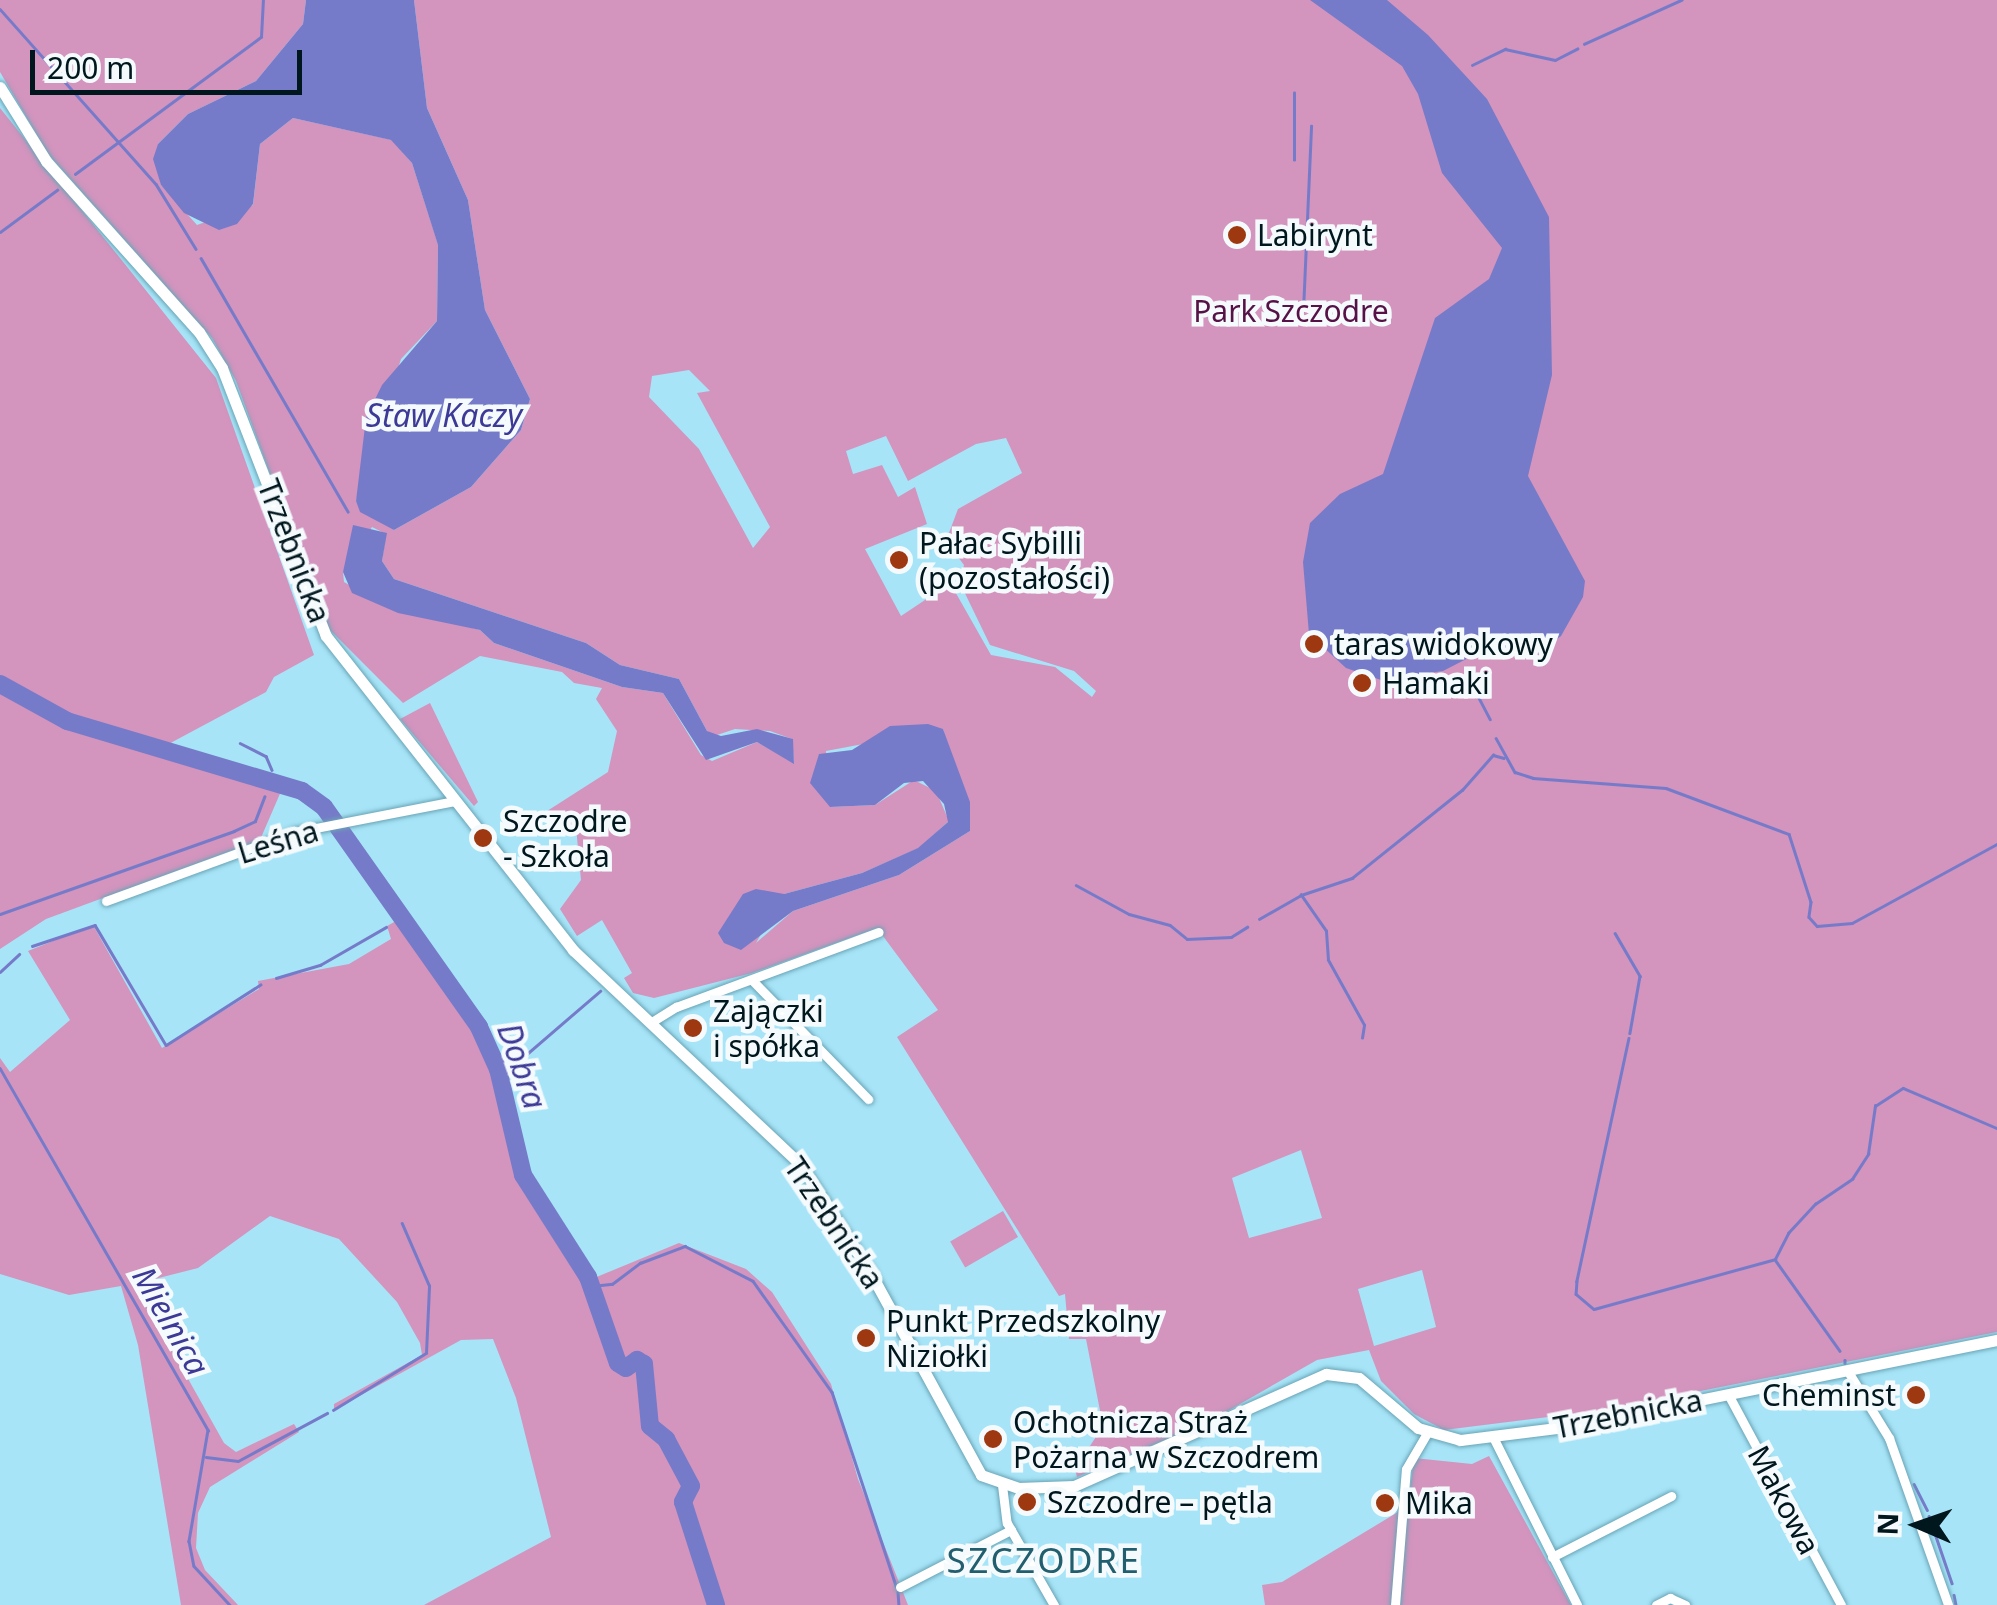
<!DOCTYPE html>
<html>
<head>
<meta charset="utf-8">
<style>
  body { margin:0 }
  #map { position:relative; width:1997px; height:1605px; overflow:hidden; background:#a7e4f7; font-family:"Noto Sans",sans-serif }
  div>[style] { position:absolute }
  [style*='--x'] { left:calc(var(--x)*1px); top:calc(var(--y)*1px); width:calc(var(--w)*1px); rotate:calc(var(--a)*1deg) }
  .green>* { inset:0; background:#d394be; transform-origin:0 0 }
  .water>* { inset:0; background:#767bc9 }
  .stream>* { height:2.5px; margin:-1.25px; padding:0 1.25px; transform-origin:1.25px; border-radius:1.25px; background:#767bc9 }
  .river>* { height:18px; margin:-9px; padding:0 9px; transform-origin:9px; border-radius:9px; background:#767bc9 }
  .roads { filter:drop-shadow(0 0 2px #69a4b6) drop-shadow(0 0 2px #69a4b6) }
  .minor>* { height:9px; margin:-4.5px; padding:0 4.5px; transform-origin:4.5px; border-radius:4.5px; background:#fff }
  .tertiary>* { height:11px; margin:-5.5px; padding:0 5.5px; transform-origin:5.5px; border-radius:5.5px; background:#fff }
  .dots>* { width:28px; height:28px; translate:-50% -50%; box-sizing:border-box; border:5px solid #f5fbfd; border-radius:50% }
  span { translate:-50% -50%; white-space:nowrap; text-align:center; line-height:1.15; -webkit-text-stroke:9px #f5fbfd; paint-order:stroke }
  .poi-label { font-size:30px; color:#01171e }
  .left { translate:0 -50%; text-align:left }
  .right { translate:-100% -50%; text-align:right }
  .park-label { font-size:30px; color:#561146 }
  .street-label { font-size:30px; color:#01171e }
  .water-label { font-size:32px; color:#3d3a97; font-style:italic }
  .quarter-label { font-size:35px; color:#215e6e; letter-spacing:2.5px }
  .north { position:absolute; left:1867px; top:1475px; width:100px; height:100px; -webkit-text-stroke:8px #f5fbfd; paint-order:stroke; rotate:272deg; font-size:28px; font-weight:700; line-height:40px; text-align:center; color:#01171e }
  .north::after { content:''; display:block; margin:auto; width:35px; height:45px; background:#01171e; clip-path:polygon(50% 0,100% 100%,50% 72%,0 100%) }
  .scale { position:absolute; left:30px; top:50px; width:272px; height:45px; box-sizing:border-box; border:5px solid #01171e; border-top:0; padding-left:12px; font-size:30px; line-height:35px; white-space:nowrap; color:#01171e; -webkit-text-stroke:8px #f5fbfd; paint-order:stroke }
</style>
</head>
<body>
<div id="map">
  <div class="green">
    <i style="clip-path:polygon(evenodd,0 0,306px 0,303px 24px,256px 81px,188px 114px,158px 144px,161px 185px,197px 225px,253px 205px,260px 144px,293px 118px,392px 140px,412px 163px,438px 244px,437px 321px,401px 359px,356px 501px,394px 530px,471px 487px,521px 430px,530px 399px,485px 310px,468px 200px,427px 108px,414px 0,1997px 0,1997px 1332px,1605px 1410px,1444px 1430px,1414px 1414px,1381px 1381px,1369px 1350px,1317px 1360px,1212px 1420px,1077px 1477px,1075px 1469px,1103px 1426px,1086px 1339px,1069px 1339px,1065px 1294px,1059px 1296px,897px 1037px,938px 1010px,877px 928px,752px 973px,654px 998px,633px 993px,624px 978px,632px 973px,602px 920px,577px 936px,560px 909px,581px 880px,576px 827px,564px 829px,544px 813px,608px 772px,617px 731px,596px 699px,602px 688px,574px 683px,562px 672px,480px 656px,403px 703px,325px 625px,236px 381px,212px 338px,48px 154px,0 72px,0 0,689px 370px,710px 391px,697px 393px,770px 527px,753px 548px,699px 449px,649px 397px,652px 376px,689px 370px,0 0,886px 436px,908px 481px,976px 444px,1006px 438px,1022px 473px,958px 509px,946px 541px,964px 565px,960px 583px,990px 645px,1074px 671px,1096px 691px,1092px 697px,1055px 667px,991px 655px,953px 588px,946px 586px,901px 616px,865px 549px,927px 524px,915px 487px,898px 497px,882px 465px,853px 474px,846px 451px,886px 436px,0 0,372px 527px,386px 534px,382px 561px,394px 579px,586px 643px,620px 665px,679px 679px,707px 731px,714px 736px,735px 729px,770px 731px,792px 739px,794px 763px,757px 742px,712px 761px,701px 755px,663px 693px,622px 687px,494px 643px,480px 630px,380px 603px,344px 582px,343px 572px,372px 527px,0 0,943px 729px,970px 831px,899px 875px,793px 911px,756px 943px,784px 894px,862px 873px,919px 848px,949px 821px,936px 791px,914px 780px,875px 805px,830px 807px,826px 751px,943px 729px,0 0,1301px 1150px,1322px 1218px,1249px 1238px,1232px 1178px,1301px 1150px,0 0,1422px 1270px,1436px 1327px,1374px 1346px,1358px 1289px,1422px 1270px)"></i>
    <i style="clip-path:polygon(0 108px,216px 378px,314px 655px,274px 677px,266px 692px,163px 747px,62px 715px,0 678px)"></i>
    <i style="clip-path:polygon(0 689px,61px 722px,282px 789px,260px 840px,46px 919px,0 949px)"></i>
    <i style="clip-path:polygon(430px 703px,478px 802px,474px 806px,400px 719px)"></i>
    <i style="clip-path:polygon(396px 921px,473px 1029px,493px 1073px,522px 1189px,582px 1283px,679px 1243px,746px 1269px,772px 1292px,831px 1384px,858px 1479px,908px 1605px,424px 1605px,551px 1537px,516px 1398px,493px 1339px,461px 1340px,334px 1410px,334px 1404px,422px 1355px,420px 1343px,397px 1302px,339px 1239px,270px 1216px,198px 1268px,135px 1284px,224px 1443px,236px 1452px,294px 1424px,299px 1432px,210px 1487px,198px 1513px,196px 1548px,205px 1570px,238px 1605px,181px 1605px,138px 1345px,121px 1286px,69px 1295px,0 1274px,0 1058px,10px 1072px,70px 1020px,28px 951px,93px 925px,162px 1048px,259px 989px,258px 981px,349px 964px,391px 939px,387px 926px)"></i>
    <i style="left:1003px;top:1211px;width:30px;height:61px;rotate:60deg"></i>
    <i style="clip-path:polygon(1489px 1456px,1571px 1605px,1265px 1605px,1262px 1585px,1282px 1582px,1408px 1506px,1414px 1458px,1472px 1464px)"></i>
  </div>
  <div class="water">
    <i style="clip-path:polygon(306px 0,414px 0,427px 108px,468px 200px,485px 310px,530px 399px,521px 430px,471px 487px,394px 530px,360px 512px,356px 501px,366px 418px,382px 385px,437px 321px,438px 245px,412px 163px,391px 140px,293px 118px,260px 144px,253px 204px,237px 224px,219px 230px,184px 213px,161px 185px,153px 159px,158px 144px,188px 114px,256px 81px,303px 24px)"></i>
    <i style="clip-path:polygon(1310px 0,1387px 0,1428px 35px,1487px 99px,1549px 217px,1552px 375px,1528px 476px,1585px 581px,1583px 597px,1561px 636px,1536px 655px,1478px 653px,1443px 671px,1381px 680px,1346px 668px,1309px 634px,1303px 562px,1310px 523px,1340px 494px,1383px 474px,1435px 318px,1489px 279px,1502px 248px,1442px 173px,1418px 94px,1402px 66px)"></i>
    <i style="clip-path:polygon(353px 525px,387px 533px,382px 561px,394px 579px,586px 643px,620px 665px,679px 679px,707px 731px,721px 736px,757px 729px,793px 739px,794px 764px,757px 742px,706px 760px,663px 693px,622px 687px,494px 643px,480px 630px,398px 613px,352px 593px,343px 572px)"></i>
    <i style="clip-path:polygon(928px 724px,943px 729px,970px 802px,970px 831px,899px 875px,793px 911px,741px 950px,724px 943px,718px 933px,743px 894px,756px 889px,784px 894px,862px 873px,918px 848px,948px 822px,944px 804px,923px 781px,904px 783px,875px 805px,830px 807px,810px 783px,819px 754px,852px 750px,890px 726px)"></i>
  </div>
  <div class="stream">
    <i style="--x:0;--y:9;--w:234;--a:48.3"></i>
    <i style="--x:156;--y:184;--w:76;--a:58.4"></i>
    <i style="--x:1584;--y:44;--w:107;--a:-24.4"></i>
    <i style="--x:1472;--y:65;--w:37;--a:-26"></i>
    <i style="--x:1505;--y:49;--w:51;--a:12.4"></i>
    <i style="--x:1555;--y:60;--w:25;--a:-27"></i>
    <i style="--x:1294;--y:160;--w:67;--a:-90"></i>
    <i style="--x:75;--y:174;--w:231;--a:-36.4"></i>
    <i style="--x:261;--y:37;--w:37;--a:-87"></i>
    <i style="--x:0;--y:232;--w:71;--a:-36.4"></i>
    <i style="--x:201;--y:258;--w:293;--a:59.9"></i>
    <i style="--x:1303;--y:311;--w:185;--a:-87.5"></i>
    <i style="--x:1466;--y:673;--w:52;--a:62.4"></i>
    <i style="--x:1496;--y:738;--w:39;--a:61"></i>
    <i style="--x:1515;--y:772;--w:19;--a:18"></i>
    <i style="--x:1533;--y:778;--w:133;--a:4.3"></i>
    <i style="--x:1666;--y:788;--w:131;--a:20.5"></i>
    <i style="--x:1789;--y:834;--w:71;--a:72.1"></i>
    <i style="--x:1811;--y:902;--w:15;--a:98"></i>
    <i style="--x:1809;--y:917;--w:12;--a:48"></i>
    <i style="--x:1817;--y:926;--w:35;--a:-5"></i>
    <i style="--x:1852;--y:923;--w:165;--a:-28.6"></i>
    <i style="--x:240;--y:743;--w:29;--a:27"></i>
    <i style="--x:266;--y:756;--w:15;--a:67"></i>
    <i style="--x:1076;--y:885;--w:60;--a:28.7"></i>
    <i style="--x:1129;--y:914;--w:42;--a:15"></i>
    <i style="--x:1170;--y:925;--w:22;--a:39"></i>
    <i style="--x:1187;--y:939;--w:44;--a:-2.6"></i>
    <i style="--x:1231;--y:937;--w:19;--a:-32"></i>
    <i style="--x:0;--y:914;--w:248;--a:-19.5"></i>
    <i style="--x:234;--y:831;--w:23;--a:-25"></i>
    <i style="--x:255;--y:821;--w:26;--a:-69"></i>
    <i style="--x:1259;--y:919;--w:48;--a:-29.7"></i>
    <i style="--x:1615;--y:933;--w:50;--a:59.8"></i>
    <i style="--x:1640;--y:976;--w:58;--a:100"></i>
    <i style="--x:32;--y:946;--w:66;--a:-18.4"></i>
    <i style="--x:95;--y:925;--w:139;--a:59.4"></i>
    <i style="--x:166;--y:1045;--w:112;--a:-32.6"></i>
    <i style="--x:0;--y:972;--w:26;--a:-43"></i>
    <i style="--x:276;--y:978;--w:46;--a:-16.5"></i>
    <i style="--x:320;--y:965;--w:76;--a:-29.9"></i>
    <i style="--x:1362;--y:1038;--w:13;--a:-81"></i>
    <i style="--x:1364;--y:1025;--w:74;--a:-119"></i>
    <i style="--x:1328;--y:960;--w:29;--a:-94"></i>
    <i style="--x:1326;--y:931;--w:44;--a:-124.8"></i>
    <i style="--x:1301;--y:895;--w:54;--a:-18.4"></i>
    <i style="--x:1352;--y:878;--w:141;--a:-38.7"></i>
    <i style="--x:1462;--y:790;--w:47;--a:-48.5"></i>
    <i style="--x:1493;--y:755;--w:11;--a:15"></i>
    <i style="--x:1629;--y:1038;--w:249;--a:102.1"></i>
    <i style="--x:1577;--y:1281;--w:13;--a:94"></i>
    <i style="--x:1576;--y:1294;--w:23;--a:40"></i>
    <i style="--x:1594;--y:1309;--w:188;--a:-15.4"></i>
    <i style="--x:1775;--y:1259;--w:29;--a:-63"></i>
    <i style="--x:1788;--y:1233;--w:40;--a:-47"></i>
    <i style="--x:1815;--y:1204;--w:45;--a:-34"></i>
    <i style="--x:1852;--y:1179;--w:30;--a:-57"></i>
    <i style="--x:1868;--y:1154;--w:49;--a:-81.7"></i>
    <i style="--x:1875;--y:1106;--w:33;--a:-33"></i>
    <i style="--x:1903;--y:1088;--w:102;--a:23.1"></i>
    <i style="--x:0;--y:1068;--w:418;--a:60.1"></i>
    <i style="--x:208;--y:1430;--w:113;--a:99.7"></i>
    <i style="--x:189;--y:1541;--w:25;--a:79"></i>
    <i style="--x:194;--y:1566;--w:53;--a:47.3"></i>
    <i style="--x:500;--y:1077;--w:132;--a:-40.7"></i>
    <i style="--x:1776;--y:1261;--w:110;--a:54.6"></i>
    <i style="--x:592;--y:1286;--w:20;--a:-6"></i>
    <i style="--x:612;--y:1284;--w:35;--a:-37"></i>
    <i style="--x:640;--y:1263;--w:48;--a:-20.7"></i>
    <i style="--x:685;--y:1246;--w:76;--a:27.2"></i>
    <i style="--x:753;--y:1281;--w:136;--a:54.6"></i>
    <i style="--x:832;--y:1392;--w:204;--a:71.7"></i>
    <i style="--x:1845;--y:1360;--w:3;--a:90"></i>
    <i style="--x:333;--y:1410;--w:109;--a:-31.5"></i>
    <i style="--x:426;--y:1353;--w:67;--a:-87.4"></i>
    <i style="--x:429;--y:1286;--w:68;--a:-113.5"></i>
    <i style="--x:206;--y:1457;--w:32;--a:7"></i>
    <i style="--x:238;--y:1461;--w:101;--a:-28.3"></i>
    <i style="--x:1914;--y:1484;--w:29;--a:63"></i>
    <i style="--x:1929;--y:1516;--w:71;--a:71.1"></i>
    <i style="--x:898;--y:1592;--w:13;--a:86"></i>
    <i style="--x:1954;--y:1595;--w:10;--a:79"></i>
  </div>
  <div class="river">
    <i style="--x:0;--y:684;--w:77;--a:28.9"></i>
    <i style="--x:67;--y:721;--w:245;--a:16.6"></i>
    <i style="--x:302;--y:791;--w:27;--a:36"></i>
    <i style="--x:324;--y:807;--w:269;--a:54.8"></i>
    <i style="--x:479;--y:1027;--w:46;--a:65.7"></i>
    <i style="--x:498;--y:1069;--w:109;--a:76.7"></i>
    <i style="--x:523;--y:1175;--w:121;--a:57.5"></i>
    <i style="--x:588;--y:1277;--w:91;--a:70.8"></i>
    <i style="--x:618;--y:1363;--w:9;--a:32"></i>
    <i style="--x:626;--y:1368;--w:14;--a:-36"></i>
    <i style="--x:637;--y:1360;--w:8;--a:30"></i>
    <i style="--x:644;--y:1364;--w:62;--a:84.5"></i>
    <i style="--x:650;--y:1426;--w:21;--a:39"></i>
    <i style="--x:666;--y:1439;--w:53;--a:62"></i>
    <i style="--x:691;--y:1486;--w:18;--a:117"></i>
    <i style="--x:683;--y:1502;--w:108;--a:72.2"></i>
  </div>
  <div class="roads">
    <div class="minor">
      <i style="--x:106;--y:901;--w:201;--a:-20.1"></i>
      <i style="--x:295;--y:832;--w:162;--a:-11"></i>
      <i style="--x:753;--y:981;--w:165;--a:45.7"></i>
      <i style="--x:650;--y:1023;--w:31;--a:-32"></i>
      <i style="--x:676;--y:1007;--w:216;--a:-20.3"></i>
      <i style="--x:1847;--y:1370;--w:80;--a:58.3"></i>
      <i style="--x:1889;--y:1438;--w:177;--a:70.5"></i>
      <i style="--x:1728;--y:1394;--w:239;--a:61.8"></i>
      <i style="--x:1493;--y:1437;--w:188;--a:63.4"></i>
      <i style="--x:1002;--y:1485;--w:38;--a:83"></i>
      <i style="--x:1007;--y:1523;--w:95;--a:60.2"></i>
      <i style="--x:1552;--y:1557;--w:134;--a:-27.1"></i>
      <i style="--x:900;--y:1587;--w:125;--a:-27.2"></i>
      <i style="--x:1395;--y:1605;--w:136;--a:-85.4"></i>
      <i style="--x:1406;--y:1469;--w:42;--a:-59.7"></i>
      <i style="--x:1656;--y:1605;--w:16;--a:-27"></i>
      <i style="--x:1670;--y:1598;--w:17;--a:25"></i>
    </div>
    <div class="tertiary">
      <i style="--x:0;--y:87;--w:87;--a:58.1"></i>
      <i style="--x:46;--y:161;--w:229;--a:48.2"></i>
      <i style="--x:199;--y:332;--w:43;--a:57.4"></i>
      <i style="--x:222;--y:368;--w:287;--a:68.8"></i>
      <i style="--x:326;--y:636;--w:400;--a:51.8"></i>
      <i style="--x:573;--y:950;--w:313;--a:43.3"></i>
      <i style="--x:801;--y:1165;--w:127;--a:57.2"></i>
      <i style="--x:870;--y:1272;--w:231;--a:61.3"></i>
      <i style="--x:981;--y:1475;--w:39;--a:19"></i>
      <i style="--x:1018;--y:1488;--w:56;--a:-2"></i>
      <i style="--x:1074;--y:1486;--w:276;--a:-24"></i>
      <i style="--x:1326;--y:1374;--w:33;--a:7"></i>
      <i style="--x:1359;--y:1378;--w:77;--a:40.3"></i>
      <i style="--x:1418;--y:1428;--w:44;--a:15.9"></i>
      <i style="--x:1460;--y:1440;--w:106;--a:-7.1"></i>
      <i style="--x:1565;--y:1427;--w:441;--a:-11.4"></i>
    </div>
  </div>
  <div class="dots">
    <i style="left:1237px;top:235px;background:#9e3810"></i>
    <i style="left:899px;top:560px;background:#9e3810"></i>
    <i style="left:1314px;top:644px;background:#9e3810"></i>
    <i style="left:1362px;top:683px;background:#9e3810"></i>
    <i style="left:483px;top:838px;background:#9e3810"></i>
    <i style="left:693px;top:1028px;background:#9e3810"></i>
    <i style="left:866px;top:1338px;background:#9e3810"></i>
    <i style="left:1916px;top:1395px;background:#9e3810"></i>
    <i style="left:993px;top:1439px;background:#9e3810"></i>
    <i style="left:1027px;top:1502px;background:#9e3810"></i>
    <i style="left:1385px;top:1503px;background:#9e3810"></i>
  </div>
  <div class="poi-label">
    <span class="left" style="left:1257px;top:235px">Labirynt</span>
    <span class="left" style="left:919px;top:560px">Pałac Sybilli<br>(pozostałości)</span>
    <span class="left" style="left:1334px;top:644px">taras widokowy</span>
    <span class="left" style="left:1382px;top:683px">Hamaki</span>
    <span class="left" style="left:503px;top:838px">Szczodre<br>- Szkoła</span>
    <span class="left" style="left:713px;top:1028px">Zajączki<br>i spółka</span>
    <span class="left" style="left:886px;top:1338px">Punkt Przedszkolny<br>Niziołki</span>
    <span class="right" style="left:1896px;top:1395px">Cheminst</span>
    <span class="left" style="left:1013px;top:1439px">Ochotnicza Straż<br>Pożarna w Szczodrem</span>
    <span class="left" style="left:1047px;top:1502px">Szczodre – pętla</span>
    <span class="left" style="left:1405px;top:1503px">Mika</span>
  </div>
  <div class="park-label">
    <span style="left:1291px;top:311px">Park Szczodre</span>
  </div>
  <div class="street-label">
    <span style="left:294px;top:551px;rotate:69deg">Trzebnicka</span>
    <span style="left:278px;top:842px;rotate:-17deg">Leśna</span>
    <span style="left:834px;top:1223px;rotate:56deg">Trzebnicka</span>
    <span style="left:1628px;top:1414px;rotate:-11deg">Trzebnicka</span>
    <span style="left:1784px;top:1500px;rotate:62deg">Makowa</span>
  </div>
  <div class="water-label">
    <span style="left:444px;top:415px">Staw Kaczy</span>
    <span style="left:522px;top:1066px;rotate:71deg">Dobra</span>
    <span style="left:171px;top:1321px;rotate:60deg">Mielnica</span>
  </div>
  <div class="quarter-label">
    <span style="left:1044px;top:1560px">SZCZODRE</span>
  </div>
  <div class="north">N</div>
  <div class="scale">200 m</div>
</div>
</body>
</html>
